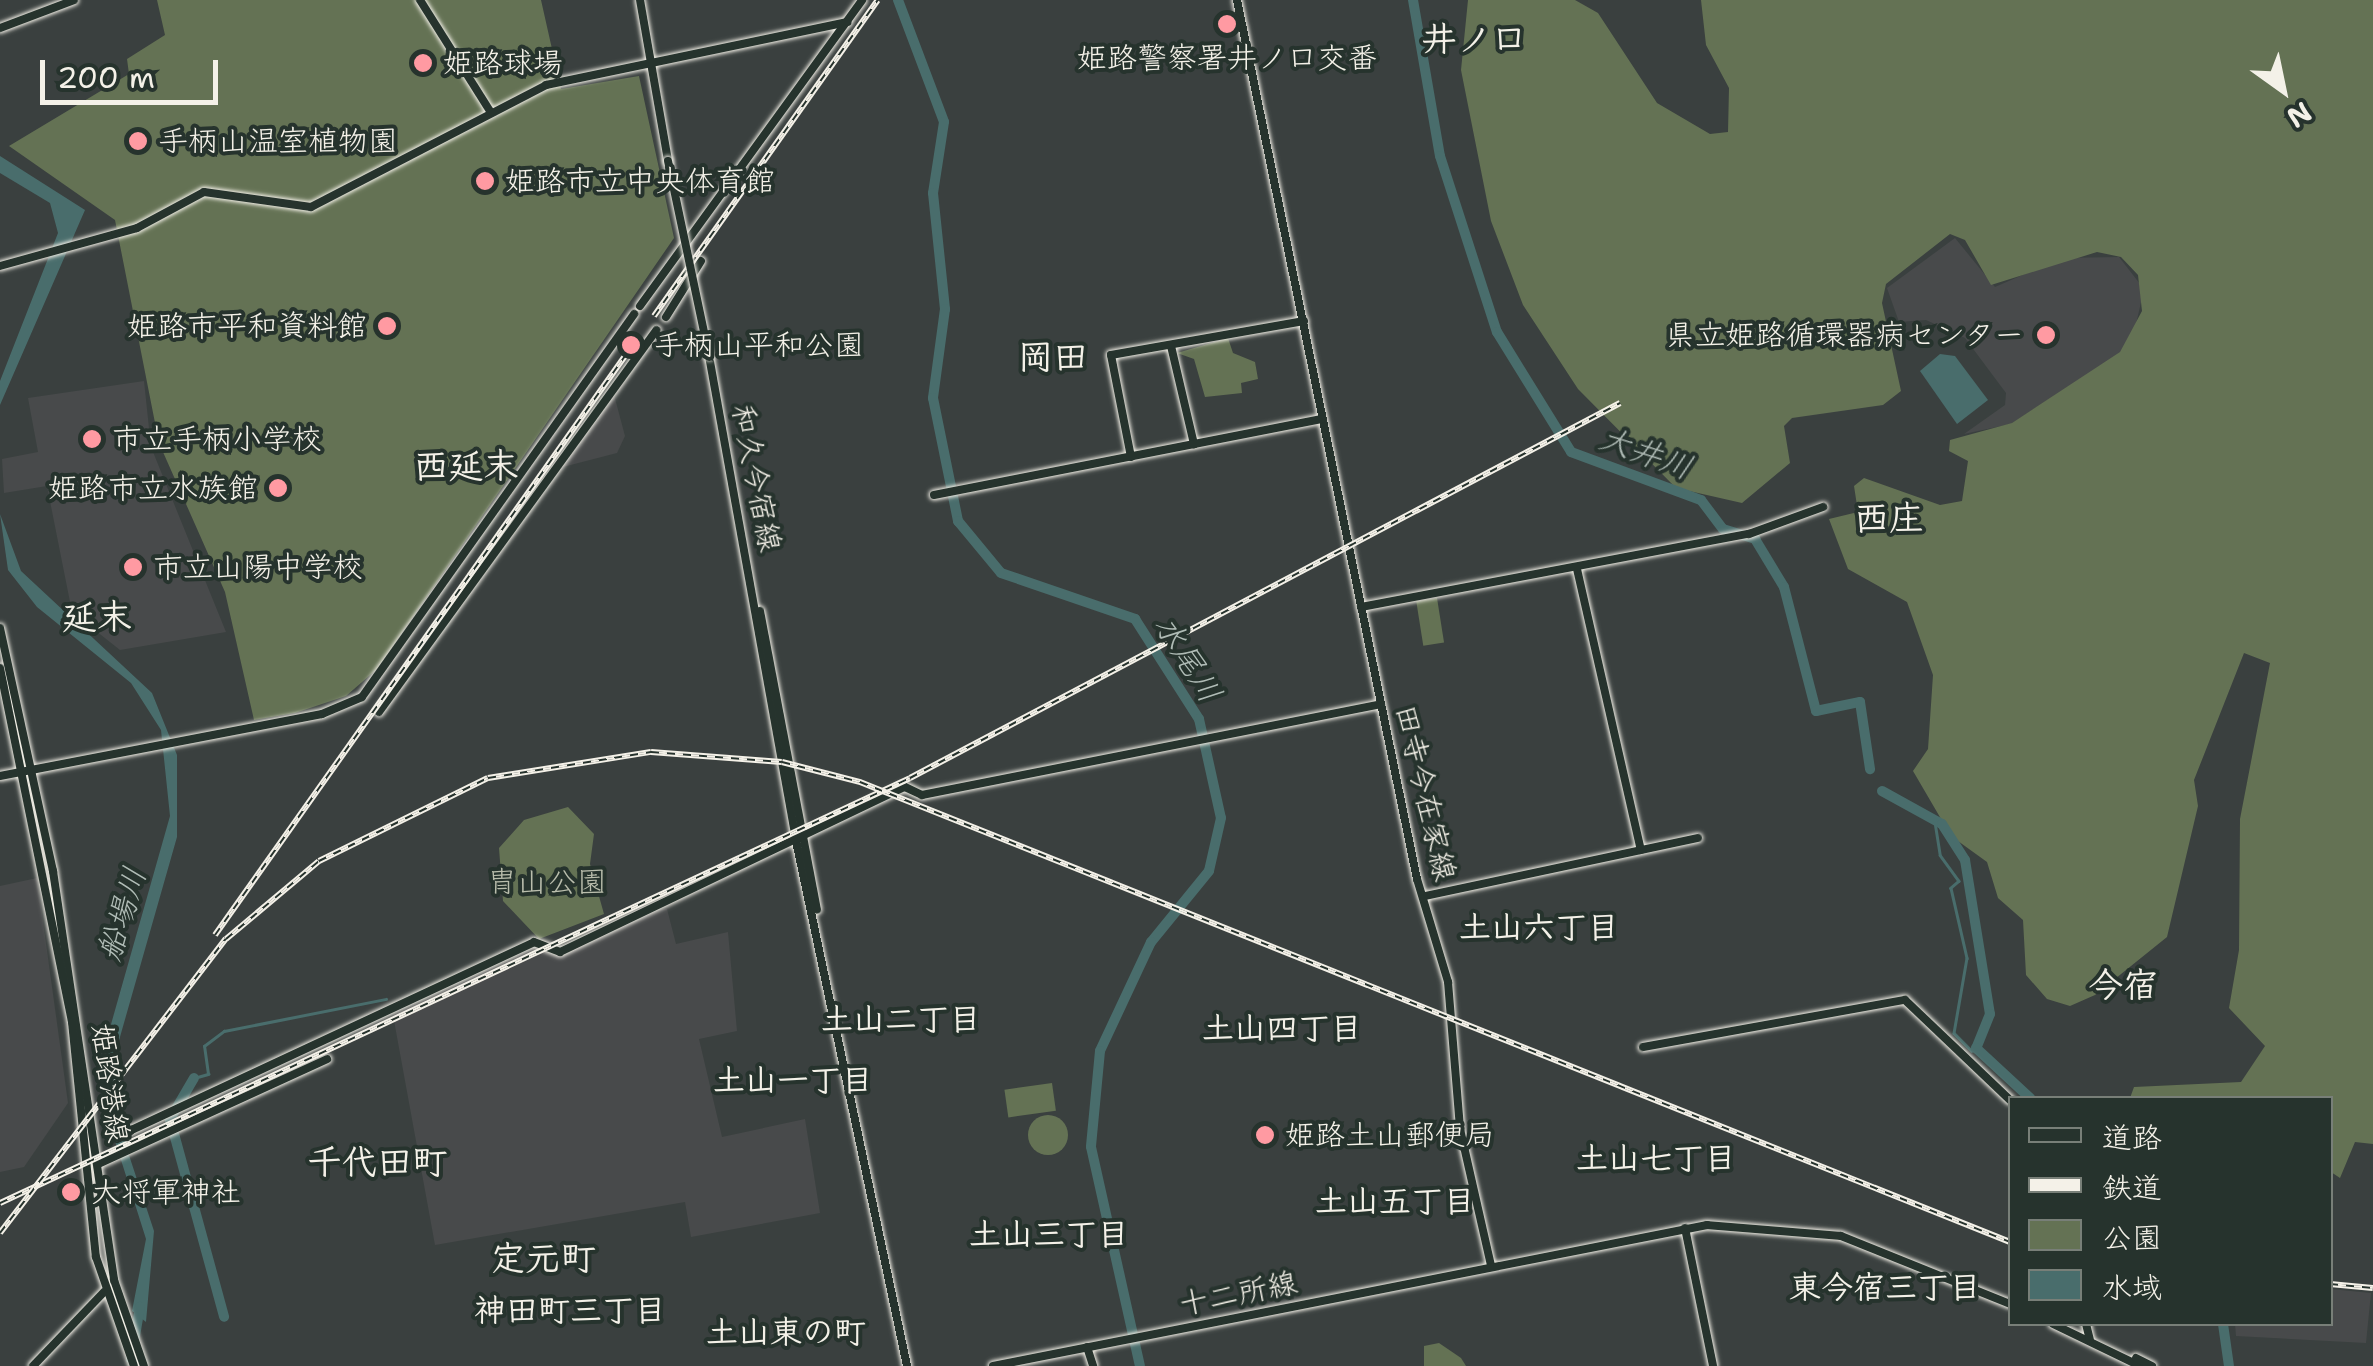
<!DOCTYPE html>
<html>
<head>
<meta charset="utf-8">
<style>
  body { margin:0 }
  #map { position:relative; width:2373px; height:1366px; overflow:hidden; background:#3a403f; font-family:"Shantell Sans","Klee One",sans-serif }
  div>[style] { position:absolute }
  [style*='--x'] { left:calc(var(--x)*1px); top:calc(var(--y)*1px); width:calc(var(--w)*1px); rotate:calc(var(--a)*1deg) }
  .built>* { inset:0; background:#484a4b }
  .green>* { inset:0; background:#647254; transform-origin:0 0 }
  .round { border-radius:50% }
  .water>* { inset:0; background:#496d6c }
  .stream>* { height:2.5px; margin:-1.25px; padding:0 1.25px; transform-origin:1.25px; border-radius:1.25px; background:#496d6c }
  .river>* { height:10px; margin:-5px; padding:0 5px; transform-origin:5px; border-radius:5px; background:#496d6c }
  .roads { filter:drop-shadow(0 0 2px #f4f1e8) drop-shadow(0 0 2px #f4f1e8) }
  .secondary>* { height:8px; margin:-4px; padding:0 4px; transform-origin:4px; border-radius:4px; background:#26332d }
  .primary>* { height:8px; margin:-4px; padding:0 4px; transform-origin:4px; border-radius:4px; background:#26332d }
  .rail>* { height:6px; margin-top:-3px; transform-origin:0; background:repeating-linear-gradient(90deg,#26332d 0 8px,#f4f1e8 0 16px); box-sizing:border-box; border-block:2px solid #f4f1e8 }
  .bridges { filter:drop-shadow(0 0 2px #f4f1e8) drop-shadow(0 0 2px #f4f1e8) }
  .secondary-bridge>* { height:8px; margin:-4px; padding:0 4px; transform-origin:4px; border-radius:4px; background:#26332d }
  .dots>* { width:28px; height:28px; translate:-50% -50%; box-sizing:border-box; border:5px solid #26332d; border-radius:50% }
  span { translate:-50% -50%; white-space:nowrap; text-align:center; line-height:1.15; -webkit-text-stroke:8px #26332d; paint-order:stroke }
  .poi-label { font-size:30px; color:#f4f1e8 }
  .left { translate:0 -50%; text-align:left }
  .right { translate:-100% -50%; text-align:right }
  .street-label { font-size:30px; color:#f4f1e8 }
  .park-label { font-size:30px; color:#babead }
  .water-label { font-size:32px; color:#b0bcb6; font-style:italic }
  .neighbourhood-label { font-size:32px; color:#f4f1e8; font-weight:700 }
  .quarter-label { font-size:35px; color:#f4f1e8; font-weight:700 }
  .legend { position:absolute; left:2008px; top:1096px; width:325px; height:230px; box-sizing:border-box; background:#26332d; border:2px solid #787f78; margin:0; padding:12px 18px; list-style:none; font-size:30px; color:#f4f1e8 }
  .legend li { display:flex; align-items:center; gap:20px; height:50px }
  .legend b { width:50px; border:2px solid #787f78 }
  .north { position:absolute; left:2233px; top:40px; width:100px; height:100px; -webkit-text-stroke:8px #26332d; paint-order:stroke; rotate:147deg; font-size:28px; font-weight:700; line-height:40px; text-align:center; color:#f4f1e8 }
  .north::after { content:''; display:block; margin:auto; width:35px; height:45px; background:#f4f1e8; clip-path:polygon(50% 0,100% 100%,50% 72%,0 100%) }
  .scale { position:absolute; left:40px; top:60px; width:178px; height:45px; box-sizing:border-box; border:5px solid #f4f1e8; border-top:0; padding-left:12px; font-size:30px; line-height:35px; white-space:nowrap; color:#f4f1e8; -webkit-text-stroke:8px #26332d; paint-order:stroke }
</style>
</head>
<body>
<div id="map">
  <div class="built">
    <i style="clip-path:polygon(1955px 238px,1995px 287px,2062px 258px,2119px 257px,2144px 289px,2134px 333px,2120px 353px,2011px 424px,1964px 434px,2005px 405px,2006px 393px,1965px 338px,1926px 320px,1899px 322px,1887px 288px)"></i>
    <i style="clip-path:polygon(144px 381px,151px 447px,226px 632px,120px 650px,72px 612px,47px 486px,4px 493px,2px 459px,38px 452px,28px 398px)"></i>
    <i style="clip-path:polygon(613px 391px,625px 436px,617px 453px,559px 468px)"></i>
    <i style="clip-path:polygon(37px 878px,68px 1103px,24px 1167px,0 1172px,0 886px)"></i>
    <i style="clip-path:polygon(658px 909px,667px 909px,676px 944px,728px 932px,737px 1031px,699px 1039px,722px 1137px,805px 1119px,820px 1213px,691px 1237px,685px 1202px,435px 1245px,393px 1015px,535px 947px,560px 955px)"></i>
    <i style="clip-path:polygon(2331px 1289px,2371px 1293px,2366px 1343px,2236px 1336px,2235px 1324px,2330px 1324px)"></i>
  </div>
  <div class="green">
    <i style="clip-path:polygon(157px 0,541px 0,561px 89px,639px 76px,674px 238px,377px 669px,346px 696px,295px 713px,254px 720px,225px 592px,159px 443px,115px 220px,9px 146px,129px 74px,127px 59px,165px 35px)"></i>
    <i style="clip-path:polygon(1468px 0,1575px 0,1598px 13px,1657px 103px,1710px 134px,1728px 132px,1729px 88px,1706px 45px,1701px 0,2373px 0,2373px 1144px,2355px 1142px,2340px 1178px,2331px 1172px,2330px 1098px,2130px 1098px,2134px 1087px,2241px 1082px,2265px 1046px,2229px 1008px,2239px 950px,2240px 819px,2270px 663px,2244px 653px,2194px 780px,2198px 806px,2167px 937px,2095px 995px,2070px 1006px,2047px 999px,2026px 975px,2023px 920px,1998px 898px,1987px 862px,1951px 836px,1913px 771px,1928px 749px,1933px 675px,1907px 602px,1848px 569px,1829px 519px,1858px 512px,1854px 486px,1864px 478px,1940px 505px,1962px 501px,1968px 461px,1949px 451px,1950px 440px,2012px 423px,2120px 352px,2142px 311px,2138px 275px,2121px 257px,2097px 252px,1991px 285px,1965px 240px,1950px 234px,1886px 284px,1882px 303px,1901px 391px,1883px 405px,1792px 418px,1784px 426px,1790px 463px,1742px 503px,1676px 488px,1578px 389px,1523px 305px,1491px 221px,1461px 70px)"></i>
    <i style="clip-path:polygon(1228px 338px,1233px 353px,1255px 362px,1258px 379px,1241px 383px,1242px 393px,1205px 397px,1194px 359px,1177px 353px)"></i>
    <i style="left:1437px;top:598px;width:45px;height:21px;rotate:81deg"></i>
    <i style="clip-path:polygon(568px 807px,594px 834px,590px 864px,604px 914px,539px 939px,503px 901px,499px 848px,524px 820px)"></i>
    <i style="left:1052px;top:1083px;width:28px;height:48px;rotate:82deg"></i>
    <i class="round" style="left:1028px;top:1115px;width:40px;height:40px"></i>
    <i style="clip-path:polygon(1439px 1343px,1461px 1358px,1466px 1366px,1424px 1366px,1424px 1346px)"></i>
  </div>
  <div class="water">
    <i style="clip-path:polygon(0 156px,85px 210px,0 405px,0 381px,58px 233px,50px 203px,0 173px)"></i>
    <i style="clip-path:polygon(1940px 354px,1955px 356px,1988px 400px,1957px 424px,1920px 371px)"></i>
    <i style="clip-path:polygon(0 514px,21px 571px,152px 693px,177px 755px,177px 837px,114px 1058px,126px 1146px,154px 1231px,146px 1322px,132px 1311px,146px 1239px,115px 1141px,106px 1042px,170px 816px,161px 730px,131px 683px,37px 607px,8px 570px)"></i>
  </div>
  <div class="stream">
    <i style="--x:1935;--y:822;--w:33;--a:81"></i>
    <i style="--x:1940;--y:855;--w:32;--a:54"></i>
    <i style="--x:1959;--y:881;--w:11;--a:139"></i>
    <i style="--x:1951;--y:888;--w:72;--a:77.1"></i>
    <i style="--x:1967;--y:958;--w:76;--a:99.8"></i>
    <i style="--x:1954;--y:1033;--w:25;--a:45"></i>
    <i style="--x:194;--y:1078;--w:15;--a:-16"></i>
    <i style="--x:208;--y:1074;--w:28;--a:-98"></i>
    <i style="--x:204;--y:1046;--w:25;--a:-37"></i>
    <i style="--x:224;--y:1031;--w:165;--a:-11.2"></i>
  </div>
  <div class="river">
    <i style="--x:898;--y:0;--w:130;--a:69.3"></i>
    <i style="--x:944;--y:122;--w:72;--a:98.8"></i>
    <i style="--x:933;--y:193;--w:117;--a:84.1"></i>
    <i style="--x:945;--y:309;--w:90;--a:97.7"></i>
    <i style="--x:933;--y:398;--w:126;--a:78.5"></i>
    <i style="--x:958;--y:521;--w:67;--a:50.4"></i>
    <i style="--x:1001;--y:573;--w:142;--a:18.9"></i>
    <i style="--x:1135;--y:619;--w:119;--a:57.4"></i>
    <i style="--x:1199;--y:719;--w:101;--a:77.5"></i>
    <i style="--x:1221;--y:818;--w:54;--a:102.8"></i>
    <i style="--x:1209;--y:871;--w:92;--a:129.2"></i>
    <i style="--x:1151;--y:942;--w:120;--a:115.1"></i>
    <i style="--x:1100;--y:1051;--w:96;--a:95.4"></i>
    <i style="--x:1091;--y:1147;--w:224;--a:77.4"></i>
    <i style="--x:1413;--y:0;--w:158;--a:80.2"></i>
    <i style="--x:1440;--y:156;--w:185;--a:72.1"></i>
    <i style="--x:1497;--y:332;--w:141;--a:58.3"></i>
    <i style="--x:1571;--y:452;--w:139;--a:20.3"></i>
    <i style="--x:1701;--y:500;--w:36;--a:53"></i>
    <i style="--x:1723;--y:529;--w:34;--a:17"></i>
    <i style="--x:1755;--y:539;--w:56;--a:58.9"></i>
    <i style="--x:1784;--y:587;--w:128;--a:75.5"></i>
    <i style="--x:1816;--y:711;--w:45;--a:-11.6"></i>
    <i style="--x:1860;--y:702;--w:68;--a:81.5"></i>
    <i style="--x:1882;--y:791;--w:68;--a:28.8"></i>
    <i style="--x:1942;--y:824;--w:43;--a:57.4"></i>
    <i style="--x:1965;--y:860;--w:156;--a:80.8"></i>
    <i style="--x:1990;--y:1014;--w:37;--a:112"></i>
    <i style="--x:1976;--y:1048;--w:74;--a:42.8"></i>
    <i style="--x:194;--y:1078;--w:48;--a:120.3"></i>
    <i style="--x:170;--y:1119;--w:205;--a:74.7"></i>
    <i style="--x:2223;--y:1324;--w:42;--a:81.9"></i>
    <i style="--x:131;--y:1359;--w:53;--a:-80.2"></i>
  </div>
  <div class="roads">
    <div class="secondary">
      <i style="--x:420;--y:0;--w:131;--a:57.8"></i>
      <i style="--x:640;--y:0;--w:163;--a:80.1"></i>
      <i style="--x:1237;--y:0;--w:897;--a:78.43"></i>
      <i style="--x:1417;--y:879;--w:108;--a:73.2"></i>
      <i style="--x:1448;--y:982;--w:147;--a:85.3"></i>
      <i style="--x:1460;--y:1129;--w:140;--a:77.2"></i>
      <i style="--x:0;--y:28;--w:79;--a:-20.7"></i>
      <i style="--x:0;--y:266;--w:142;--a:-15.5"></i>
      <i style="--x:137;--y:228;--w:76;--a:-28.2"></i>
      <i style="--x:204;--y:192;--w:108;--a:8"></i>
      <i style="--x:311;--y:207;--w:265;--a:-27.4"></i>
      <i style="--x:546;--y:85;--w:308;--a:-11.8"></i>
      <i style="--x:640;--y:306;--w:378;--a:-54"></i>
      <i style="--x:666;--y:317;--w:66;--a:-58"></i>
      <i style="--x:1171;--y:346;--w:101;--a:76.8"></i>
      <i style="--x:709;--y:356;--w:493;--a:79.8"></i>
      <i style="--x:796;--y:841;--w:537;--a:78.06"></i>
      <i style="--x:1131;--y:457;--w:104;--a:-101.1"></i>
      <i style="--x:1111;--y:355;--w:196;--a:-10"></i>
      <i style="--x:934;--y:495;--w:395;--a:-11.1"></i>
      <i style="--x:1577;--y:569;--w:288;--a:77.2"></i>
      <i style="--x:1361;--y:607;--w:395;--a:-10.7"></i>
      <i style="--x:1749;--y:534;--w:79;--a:-20"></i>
      <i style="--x:760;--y:611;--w:304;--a:79.2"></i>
      <i style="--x:379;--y:712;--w:472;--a:-54"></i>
      <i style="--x:0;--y:776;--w:328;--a:-10.9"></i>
      <i style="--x:322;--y:714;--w:43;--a:-23"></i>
      <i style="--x:362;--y:697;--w:470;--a:-54.6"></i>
      <i style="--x:1425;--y:896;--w:279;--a:-12"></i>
      <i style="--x:1643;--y:1047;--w:266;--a:-10.2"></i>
      <i style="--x:1905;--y:1000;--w:145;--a:43.6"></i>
      <i style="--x:125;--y:1133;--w:451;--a:-25"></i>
      <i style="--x:534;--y:942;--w:28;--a:21"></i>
      <i style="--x:560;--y:952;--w:382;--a:-25.6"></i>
      <i style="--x:905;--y:787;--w:19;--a:25"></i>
      <i style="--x:922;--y:795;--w:468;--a:-11.2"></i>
      <i style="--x:98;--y:1164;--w:252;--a:-24.6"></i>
      <i style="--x:1685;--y:1228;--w:141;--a:78.5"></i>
      <i style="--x:2053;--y:1324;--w:97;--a:25.8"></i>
      <i style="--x:2086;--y:1324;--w:16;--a:76"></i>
      <i style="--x:1087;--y:1347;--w:20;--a:72"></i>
      <i style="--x:2136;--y:1358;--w:18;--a:27"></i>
      <i style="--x:33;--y:1366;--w:103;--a:-46.2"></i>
      <i style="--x:993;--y:1366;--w:728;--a:-11.17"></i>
      <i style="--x:1707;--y:1225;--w:134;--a:4.7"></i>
      <i style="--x:1841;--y:1236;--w:182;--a:21.9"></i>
    </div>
    <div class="primary">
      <i style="--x:0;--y:628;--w:249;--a:77.7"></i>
      <i style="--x:53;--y:871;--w:414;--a:81.5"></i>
      <i style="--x:114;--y:1280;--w:91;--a:70.8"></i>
      <i style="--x:0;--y:668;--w:361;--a:78.5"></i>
      <i style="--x:72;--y:1022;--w:236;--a:84.2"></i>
      <i style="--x:96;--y:1257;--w:115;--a:70.8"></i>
    </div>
  </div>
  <div class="rail">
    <i style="--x:654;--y:316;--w:387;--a:-54.7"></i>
    <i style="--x:215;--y:935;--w:730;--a:-54.7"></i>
    <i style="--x:0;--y:1203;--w:1004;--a:-25.03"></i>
    <i style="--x:910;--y:778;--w:803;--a:-27.84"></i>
    <i style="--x:0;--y:1233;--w:371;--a:-52.5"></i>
    <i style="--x:226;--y:939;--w:121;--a:-40"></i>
    <i style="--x:319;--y:861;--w:188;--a:-26.2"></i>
    <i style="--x:488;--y:778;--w:165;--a:-9.1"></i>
    <i style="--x:651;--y:752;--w:131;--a:4.4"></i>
    <i style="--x:782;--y:762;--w:81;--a:14.4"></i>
    <i style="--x:860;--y:782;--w:1239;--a:21.8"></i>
    <i style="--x:2330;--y:1284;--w:43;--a:5.3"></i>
  </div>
  <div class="bridges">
    <div class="secondary-bridge">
      <i style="--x:668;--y:161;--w:199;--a:78.1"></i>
    </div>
  </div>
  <div class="dots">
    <i style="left:1227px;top:24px;background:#ff9aa2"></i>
    <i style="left:423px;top:63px;background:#ff9aa2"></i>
    <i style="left:138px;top:141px;background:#ff9aa2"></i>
    <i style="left:485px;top:181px;background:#ff9aa2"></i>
    <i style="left:387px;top:326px;background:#ff9aa2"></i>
    <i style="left:2046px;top:335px;background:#ff9aa2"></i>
    <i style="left:631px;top:345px;background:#ff9aa2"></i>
    <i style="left:92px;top:439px;background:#ff9aa2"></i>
    <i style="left:278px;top:488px;background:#ff9aa2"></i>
    <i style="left:133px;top:567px;background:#ff9aa2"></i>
    <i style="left:1265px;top:1135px;background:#ff9aa2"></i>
    <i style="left:71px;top:1192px;background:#ff9aa2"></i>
  </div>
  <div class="poi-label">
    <span style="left:1227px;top:58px">姫路警察署井ノ口交番</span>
    <span class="left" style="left:443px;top:63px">姫路球場</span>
    <span class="left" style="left:158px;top:141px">手柄山温室植物園</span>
    <span class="left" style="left:505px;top:181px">姫路市立中央体育館</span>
    <span class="right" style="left:367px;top:326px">姫路市平和資料館</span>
    <span class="right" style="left:2024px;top:335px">県立姫路循環器病センター</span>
    <span class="left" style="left:654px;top:345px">手柄山平和公園</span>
    <span class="left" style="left:112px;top:439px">市立手柄小学校</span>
    <span class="right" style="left:258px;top:488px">姫路市立水族館</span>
    <span class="left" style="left:153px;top:567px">市立山陽中学校</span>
    <span class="left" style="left:1285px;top:1135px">姫路土山郵便局</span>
    <span class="left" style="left:91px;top:1192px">大将軍神社</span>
  </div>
  <div class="street-label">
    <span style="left:756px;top:478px;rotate:79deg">和久今宿線</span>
    <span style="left:1425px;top:793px;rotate:77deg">田寺今在家線</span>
    <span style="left:110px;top:1083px;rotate:82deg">姫路港線</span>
    <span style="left:1238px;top:1294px;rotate:-11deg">十二所線</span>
  </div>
  <div class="park-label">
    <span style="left:547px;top:882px">冑山公園</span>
  </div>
  <div class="water-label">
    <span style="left:1646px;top:453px;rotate:20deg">大井川</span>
    <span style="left:1188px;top:659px;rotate:58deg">水尾川</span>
    <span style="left:122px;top:914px;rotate:-73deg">船場川</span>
  </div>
  <div class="neighbourhood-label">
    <span style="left:1539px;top:927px">土山六丁目</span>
    <span style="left:901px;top:1019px">土山二丁目</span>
    <span style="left:1282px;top:1028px">土山四丁目</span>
    <span style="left:793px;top:1080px">土山一丁目</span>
    <span style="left:1656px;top:1158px">土山七丁目</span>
    <span style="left:1395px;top:1201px">土山五丁目</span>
    <span style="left:1049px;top:1234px">土山三丁目</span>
    <span style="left:1885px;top:1287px">東今宿三丁目</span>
    <span style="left:570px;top:1310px">神田町三丁目</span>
    <span style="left:786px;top:1332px">土山東の町</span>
  </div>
  <div class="quarter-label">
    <span style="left:1474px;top:39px">井ノ口</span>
    <span style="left:1053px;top:357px">岡田</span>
    <span style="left:466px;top:466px">西延末</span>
    <span style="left:1889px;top:518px">西庄</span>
    <span style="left:97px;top:617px">延末</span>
    <span style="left:2123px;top:985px">今宿</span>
    <span style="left:377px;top:1162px">千代田町</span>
    <span style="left:543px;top:1258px">定元町</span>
  </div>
  <ul class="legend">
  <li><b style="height:12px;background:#26332d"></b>道路</li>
  <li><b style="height:12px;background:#f4f1e8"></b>鉄道</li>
  <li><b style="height:28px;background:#647254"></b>公園</li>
  <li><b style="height:28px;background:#496d6c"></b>水域</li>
  </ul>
  <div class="north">N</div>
  <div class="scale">200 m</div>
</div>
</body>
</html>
